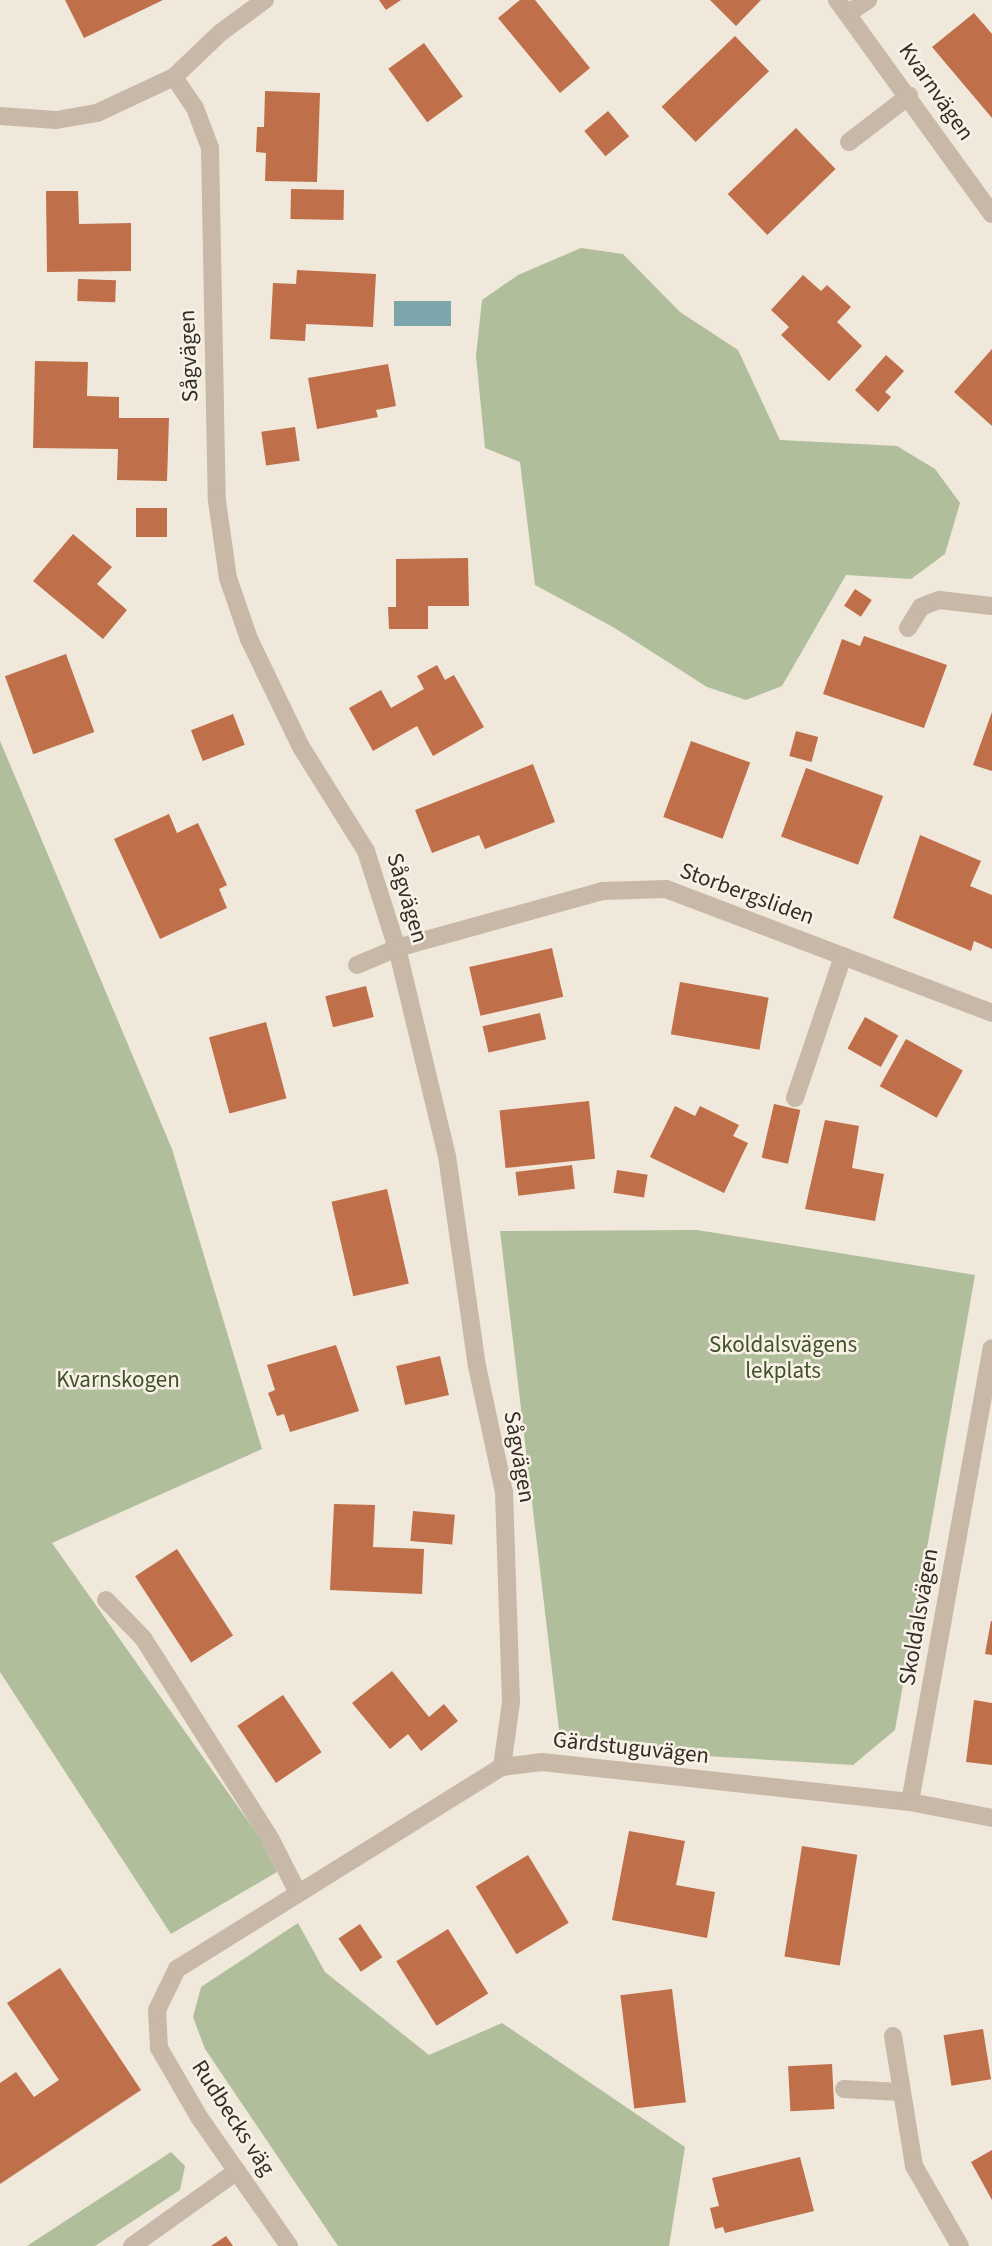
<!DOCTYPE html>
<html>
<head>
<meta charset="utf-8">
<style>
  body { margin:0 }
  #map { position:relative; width:992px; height:2246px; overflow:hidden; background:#f0e8da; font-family:"Source Sans 3",sans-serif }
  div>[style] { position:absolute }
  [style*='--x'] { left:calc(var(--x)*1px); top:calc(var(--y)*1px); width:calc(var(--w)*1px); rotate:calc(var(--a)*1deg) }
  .green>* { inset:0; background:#b0be9b }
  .water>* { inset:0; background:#7ba5ab; transform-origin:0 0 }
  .building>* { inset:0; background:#bf6f49; transform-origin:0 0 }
  .minor>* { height:18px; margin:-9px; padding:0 9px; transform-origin:9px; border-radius:9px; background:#c7b8a7 }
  span { translate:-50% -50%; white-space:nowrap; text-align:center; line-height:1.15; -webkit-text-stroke:5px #f8f1e6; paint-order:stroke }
  .street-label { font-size:23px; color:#342c27 }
  .park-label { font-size:23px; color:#41512c }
</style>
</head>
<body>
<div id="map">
  <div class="green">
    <i style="clip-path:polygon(581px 248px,623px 254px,680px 312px,738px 350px,780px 440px,897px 446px,935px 469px,960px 503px,945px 554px,911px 579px,846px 575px,782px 686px,746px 700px,707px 687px,613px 627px,535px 585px,520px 462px,485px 448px,476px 356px,482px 300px,518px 275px)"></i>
    <i style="clip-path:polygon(0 741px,172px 1149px,262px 1449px,52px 1543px,260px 1838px,277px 1872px,171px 1934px,0 1672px)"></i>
    <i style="clip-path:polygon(697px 1230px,975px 1275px,895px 1730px,853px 1765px,561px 1747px,500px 1231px)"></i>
    <i style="clip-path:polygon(298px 1923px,325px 1972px,429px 2055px,502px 2023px,685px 2147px,669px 2246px,338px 2246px,205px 2049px,193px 2017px,201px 1987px)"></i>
    <i style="clip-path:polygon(171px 2152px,185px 2166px,180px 2190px,95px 2246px,27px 2246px)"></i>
  </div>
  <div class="water">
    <i style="left:451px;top:301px;width:25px;height:57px;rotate:90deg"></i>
  </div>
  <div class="building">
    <i style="clip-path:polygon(65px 0,163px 0,84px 38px)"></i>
    <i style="clip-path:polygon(379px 0,401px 0,386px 10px)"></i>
    <i style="clip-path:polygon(520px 0,535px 0,590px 68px,560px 93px,498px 18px)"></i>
    <i style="clip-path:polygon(710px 0,761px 0,736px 26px)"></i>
    <i style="clip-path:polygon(974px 13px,992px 34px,992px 118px,932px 47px)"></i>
    <i style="left:735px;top:36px;width:49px;height:102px;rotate:46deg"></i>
    <i style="left:424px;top:43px;width:66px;height:44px;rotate:54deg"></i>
    <i style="clip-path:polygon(265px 91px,320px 93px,317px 182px,265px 181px,266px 153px,256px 152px,257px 127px,264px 127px)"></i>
    <i style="left:608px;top:111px;width:33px;height:31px;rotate:50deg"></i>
    <i style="left:796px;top:128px;width:57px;height:95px;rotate:46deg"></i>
    <i style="left:291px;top:189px;width:53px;height:30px;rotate:1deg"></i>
    <i style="clip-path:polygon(46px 191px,78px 191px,79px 224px,131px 223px,131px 271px,47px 272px)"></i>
    <i style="clip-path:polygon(297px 270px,376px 274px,373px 327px,306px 324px,305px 341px,270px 339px,273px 283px,296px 284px)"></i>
    <i style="clip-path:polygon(803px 275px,821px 291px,827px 285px,851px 307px,837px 322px,862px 346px,829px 381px,781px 335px,789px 327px,771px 310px)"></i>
    <i style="left:78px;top:279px;width:38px;height:22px;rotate:2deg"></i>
    <i style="clip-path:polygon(992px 349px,992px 426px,954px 392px)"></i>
    <i style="clip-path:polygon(886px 355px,904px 371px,885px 392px,891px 397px,878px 412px,855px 390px)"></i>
    <i style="clip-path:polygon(35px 361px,88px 362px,87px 396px,119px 397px,119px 418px,169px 418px,167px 481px,117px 480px,118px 449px,33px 448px)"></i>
    <i style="clip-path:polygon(388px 364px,396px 406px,376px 410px,378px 417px,317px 429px,308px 378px)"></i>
    <i style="left:295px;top:427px;width:34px;height:34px;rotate:82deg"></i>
    <i style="left:136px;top:508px;width:31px;height:29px"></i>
    <i style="clip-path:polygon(73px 534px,112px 567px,97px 584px,127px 610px,103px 639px,33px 581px)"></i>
    <i style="clip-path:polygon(468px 558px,469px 606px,428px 606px,428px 629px,389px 629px,388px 607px,396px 607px,396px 559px)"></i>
    <i style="left:855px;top:589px;width:20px;height:20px;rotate:33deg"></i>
    <i style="clip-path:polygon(864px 636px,947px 665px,924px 728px,823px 694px,842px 639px,860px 646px)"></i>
    <i style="left:66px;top:654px;width:83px;height:65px;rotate:70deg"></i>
    <i style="clip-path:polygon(437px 665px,445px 680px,454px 675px,484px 727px,433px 756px,417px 726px,373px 751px,349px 708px,381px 690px,391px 708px,424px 689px,417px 676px)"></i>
    <i style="clip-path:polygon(992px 712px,992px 771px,973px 765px)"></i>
    <i style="left:233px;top:714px;width:33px;height:45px;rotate:69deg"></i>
    <i style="left:796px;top:731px;width:23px;height:26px;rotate:15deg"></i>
    <i style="left:691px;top:741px;width:63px;height:81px;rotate:20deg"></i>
    <i style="clip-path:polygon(533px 764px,555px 822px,485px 849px,479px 835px,432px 853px,415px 810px)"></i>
    <i style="left:806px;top:768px;width:82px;height:73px;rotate:20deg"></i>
    <i style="clip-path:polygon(169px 814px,177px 833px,198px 823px,227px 885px,219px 889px,227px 908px,160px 939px,114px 839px)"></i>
    <i style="clip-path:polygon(920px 835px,981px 861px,970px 886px,992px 895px,992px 949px,974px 941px,971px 951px,893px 918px)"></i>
    <i style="left:552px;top:948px;width:50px;height:85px;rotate:77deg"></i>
    <i style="left:680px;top:982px;width:90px;height:53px;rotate:10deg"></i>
    <i style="left:366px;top:986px;width:32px;height:42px;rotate:76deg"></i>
    <i style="left:540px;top:1013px;width:27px;height:59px;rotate:77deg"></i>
    <i style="left:865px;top:1017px;width:38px;height:36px;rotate:29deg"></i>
    <i style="left:266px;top:1022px;width:79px;height:59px;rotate:75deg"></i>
    <i style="left:906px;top:1039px;width:65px;height:54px;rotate:29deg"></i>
    <i style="left:589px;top:1101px;width:58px;height:90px;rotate:84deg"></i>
    <i style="left:774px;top:1104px;width:27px;height:55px;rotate:13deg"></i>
    <i style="clip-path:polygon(675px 1106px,695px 1116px,700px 1106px,739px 1125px,733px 1136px,748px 1143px,724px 1193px,650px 1157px)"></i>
    <i style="clip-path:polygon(825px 1120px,859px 1126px,852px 1168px,884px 1174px,875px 1221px,805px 1209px)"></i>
    <i style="left:572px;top:1165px;width:24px;height:57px;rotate:83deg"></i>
    <i style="left:617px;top:1170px;width:31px;height:23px;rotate:9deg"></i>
    <i style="left:387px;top:1189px;width:97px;height:57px;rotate:77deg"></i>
    <i style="clip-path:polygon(336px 1345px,359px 1411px,290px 1432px,284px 1414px,277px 1416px,268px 1393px,275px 1390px,267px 1365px)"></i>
    <i style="left:440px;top:1356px;width:40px;height:45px;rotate:77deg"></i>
    <i style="clip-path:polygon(334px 1504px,375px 1505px,373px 1547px,424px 1549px,422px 1594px,330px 1590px)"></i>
    <i style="left:413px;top:1511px;width:42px;height:30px;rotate:5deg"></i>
    <i style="left:177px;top:1549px;width:103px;height:50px;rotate:57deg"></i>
    <i style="clip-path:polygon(991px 1621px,992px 1621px,992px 1655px,985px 1654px)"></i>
    <i style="clip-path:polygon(392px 1671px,429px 1717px,444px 1704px,458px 1721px,421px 1751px,408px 1734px,390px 1749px,352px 1703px)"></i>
    <i style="left:283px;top:1695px;width:69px;height:55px;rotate:56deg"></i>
    <i style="clip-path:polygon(974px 1700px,992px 1703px,992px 1765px,966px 1762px)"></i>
    <i style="clip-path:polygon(629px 1831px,685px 1841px,676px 1885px,715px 1892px,707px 1938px,612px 1920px)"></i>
    <i style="left:802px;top:1846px;width:56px;height:112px;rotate:9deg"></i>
    <i style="left:528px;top:1855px;width:79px;height:61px;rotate:59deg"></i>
    <i style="left:360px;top:1924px;width:40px;height:26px;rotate:56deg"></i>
    <i style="left:448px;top:1929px;width:76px;height:61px;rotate:58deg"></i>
    <i style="clip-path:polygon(60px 1968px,141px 2090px,0 2184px,0 2083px,16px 2072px,34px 2097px,59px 2080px,7px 2003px)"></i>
    <i style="left:672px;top:1989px;width:114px;height:52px;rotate:83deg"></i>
    <i style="left:983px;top:2029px;width:51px;height:40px;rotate:81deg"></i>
    <i style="left:832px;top:2064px;width:45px;height:44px;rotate:87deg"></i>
    <i style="clip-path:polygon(992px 2150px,992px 2200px,971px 2162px)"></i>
    <i style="clip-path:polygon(800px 2157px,814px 2211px,725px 2233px,723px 2227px,715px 2229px,710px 2208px,719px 2206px,712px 2178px)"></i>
    <i style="clip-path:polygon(226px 2236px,233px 2246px,211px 2246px)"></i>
  </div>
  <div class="minor">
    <i style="--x:837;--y:0;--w:264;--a:54.1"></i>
    <i style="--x:850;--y:12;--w:22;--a:-34"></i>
    <i style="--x:174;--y:77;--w:37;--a:56"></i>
    <i style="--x:195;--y:108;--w:43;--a:69.4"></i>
    <i style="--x:210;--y:148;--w:353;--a:88.9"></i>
    <i style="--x:217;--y:501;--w:78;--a:81.9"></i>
    <i style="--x:228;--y:578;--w:65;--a:71"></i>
    <i style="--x:249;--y:639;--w:120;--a:64.3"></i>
    <i style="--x:301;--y:747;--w:123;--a:58"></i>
    <i style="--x:366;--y:851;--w:102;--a:72.3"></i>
    <i style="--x:397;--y:948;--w:214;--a:76.5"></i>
    <i style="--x:447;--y:1156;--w:212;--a:81.9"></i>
    <i style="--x:477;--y:1366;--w:129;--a:77.9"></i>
    <i style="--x:504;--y:1492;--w:210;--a:88.1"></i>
    <i style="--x:511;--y:1702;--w:66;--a:97.9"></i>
    <i style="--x:0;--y:116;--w:56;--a:4.1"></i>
    <i style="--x:56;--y:120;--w:42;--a:-9.7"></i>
    <i style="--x:97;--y:113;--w:85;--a:-25.1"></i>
    <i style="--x:174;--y:77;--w:64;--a:-43.7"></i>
    <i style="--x:220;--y:33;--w:56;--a:-36.3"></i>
    <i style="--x:849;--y:142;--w:76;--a:-37.5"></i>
    <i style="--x:908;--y:628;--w:25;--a:-58"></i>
    <i style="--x:921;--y:607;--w:19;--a:-21"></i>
    <i style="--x:939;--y:600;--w:53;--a:6.5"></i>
    <i style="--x:357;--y:965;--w:43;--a:-23"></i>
    <i style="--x:397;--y:948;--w:213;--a:-15.5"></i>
    <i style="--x:602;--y:891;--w:64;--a:-1.8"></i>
    <i style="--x:666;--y:889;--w:349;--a:20.8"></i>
    <i style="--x:795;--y:1098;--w:150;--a:-71.3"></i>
    <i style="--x:106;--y:1600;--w:53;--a:45.8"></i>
    <i style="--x:143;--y:1638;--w:237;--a:57.6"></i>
    <i style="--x:270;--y:1838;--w:62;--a:63"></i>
    <i style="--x:910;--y:1802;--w:461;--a:-79.8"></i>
    <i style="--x:893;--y:2036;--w:132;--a:80.8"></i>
    <i style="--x:914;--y:2166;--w:92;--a:60.1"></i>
    <i style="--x:844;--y:2089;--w:56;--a:3.1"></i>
    <i style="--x:132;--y:2246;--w:129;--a:-35.5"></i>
    <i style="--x:289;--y:2246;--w:157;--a:-124.9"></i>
    <i style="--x:199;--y:2117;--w:80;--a:-120.1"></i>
    <i style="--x:159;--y:2048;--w:38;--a:-93"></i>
    <i style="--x:157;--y:2010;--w:46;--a:-64"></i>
    <i style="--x:177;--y:1969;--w:383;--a:-31.9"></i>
    <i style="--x:502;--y:1767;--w:40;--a:-7.1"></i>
    <i style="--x:542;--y:1762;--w:370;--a:6.2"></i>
    <i style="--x:910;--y:1802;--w:84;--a:11"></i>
  </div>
  <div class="street-label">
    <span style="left:936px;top:92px;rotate:55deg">Kvarnvägen</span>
    <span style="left:189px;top:356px;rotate:-92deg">Sågvägen</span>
    <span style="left:747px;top:894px;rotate:20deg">Storbergsliden</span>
    <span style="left:407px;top:898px;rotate:73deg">Sågvägen</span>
    <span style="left:519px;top:1457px;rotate:80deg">Sågvägen</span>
    <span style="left:919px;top:1617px;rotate:-80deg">Skoldalsvägen</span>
    <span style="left:631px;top:1748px;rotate:6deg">Gärdstuguvägen</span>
    <span style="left:233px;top:2118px;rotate:57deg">Rudbecks väg</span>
  </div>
  <div class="park-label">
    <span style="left:783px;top:1358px">Skoldalsvägens<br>lekplats</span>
    <span style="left:118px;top:1380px">Kvarnskogen</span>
  </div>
</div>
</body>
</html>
